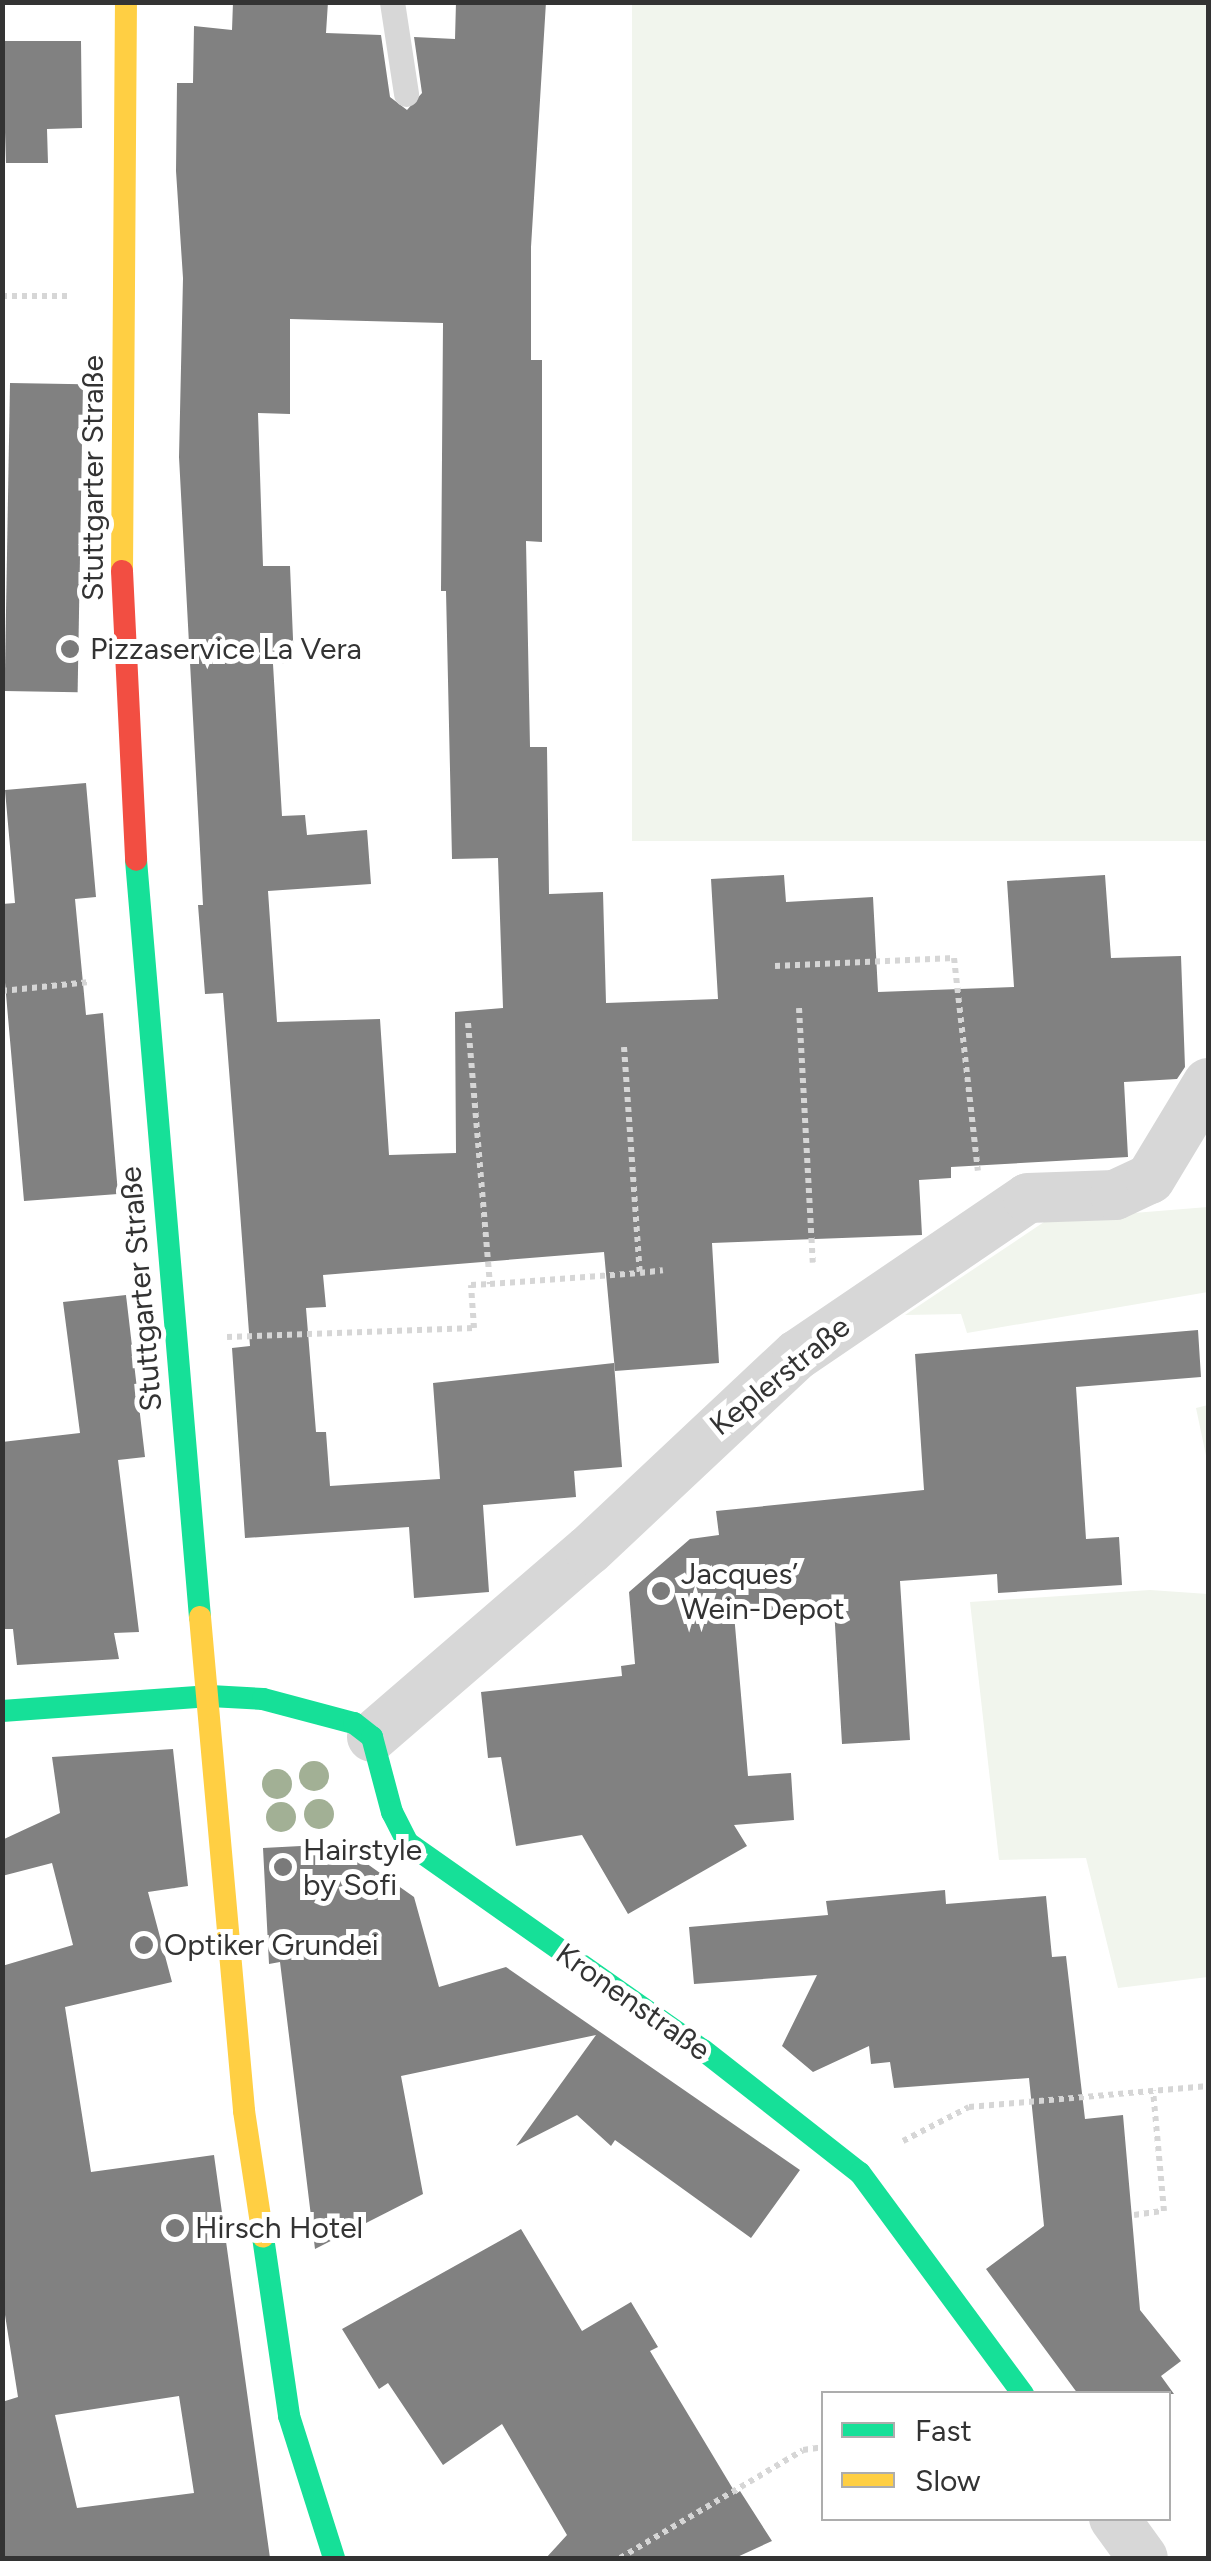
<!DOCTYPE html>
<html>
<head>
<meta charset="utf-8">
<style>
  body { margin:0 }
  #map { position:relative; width:1211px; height:2561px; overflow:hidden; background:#fff; font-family:Figtree,sans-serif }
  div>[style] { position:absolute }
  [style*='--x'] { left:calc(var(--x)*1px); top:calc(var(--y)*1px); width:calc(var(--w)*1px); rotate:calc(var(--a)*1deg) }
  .green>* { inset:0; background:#f1f5ed; transform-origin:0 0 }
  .building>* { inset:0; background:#818181; transform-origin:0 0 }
  .path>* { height:6px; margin-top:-3px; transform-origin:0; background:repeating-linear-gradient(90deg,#d6d6d6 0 5px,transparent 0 10px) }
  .lane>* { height:25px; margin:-12.5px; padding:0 12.5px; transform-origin:12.5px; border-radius:12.5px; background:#d7d7d7 }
  .street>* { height:50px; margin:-25px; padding:0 25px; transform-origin:25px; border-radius:25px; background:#d7d7d7 }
  .fast>* { height:22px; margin:-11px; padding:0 11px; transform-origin:11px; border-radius:11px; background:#16e098 }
  .slow>* { height:22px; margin:-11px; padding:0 11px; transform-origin:11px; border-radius:11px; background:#ffcf43 }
  .jam>* { height:22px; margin:-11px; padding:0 11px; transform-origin:11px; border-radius:11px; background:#f24e42 }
  .trees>* { width:30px; height:30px; margin:-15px; border-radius:50%; background:#a2b095 }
  .dots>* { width:28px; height:28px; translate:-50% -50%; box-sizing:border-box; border:5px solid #fff; border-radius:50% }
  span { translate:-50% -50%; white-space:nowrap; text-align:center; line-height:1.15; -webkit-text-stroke:10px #fff; paint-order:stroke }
  .street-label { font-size:30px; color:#333 }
  .poi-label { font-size:30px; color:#333 }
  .left { translate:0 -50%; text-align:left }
  .frame { position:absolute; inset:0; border:5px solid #333; pointer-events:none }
  .legend { position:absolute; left:821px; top:2391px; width:350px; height:130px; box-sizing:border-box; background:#fff; border:2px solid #adadad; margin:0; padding:12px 18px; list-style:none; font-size:30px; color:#333 }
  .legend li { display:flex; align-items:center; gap:20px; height:50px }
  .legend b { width:50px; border:2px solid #adadad }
</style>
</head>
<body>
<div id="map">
  <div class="green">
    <i style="left:632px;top:3px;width:576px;height:838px"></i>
    <i style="clip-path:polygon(1208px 1207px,1208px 1292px,967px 1333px,961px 1314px,905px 1315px,1047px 1220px)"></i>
    <i style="clip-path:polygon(1208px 1405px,1208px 1465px,1196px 1408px)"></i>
    <i style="clip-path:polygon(1150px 1590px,1208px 1594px,1208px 1977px,1118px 1988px,1086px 1858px,999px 1860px,970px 1602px)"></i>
  </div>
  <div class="building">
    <i style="clip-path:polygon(evenodd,233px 2px,328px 2px,326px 33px,381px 35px,390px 97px,407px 110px,422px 93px,414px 37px,455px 39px,456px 2px,546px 2px,531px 247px,531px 360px,542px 360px,542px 542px,526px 541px,530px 747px,547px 747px,549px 894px,603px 892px,606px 1003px,718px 999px,711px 879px,784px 875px,786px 902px,873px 897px,878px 992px,1014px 987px,1007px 881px,1105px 875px,1111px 958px,1181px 956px,1185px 1067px,1177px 1079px,1124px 1082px,1128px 1157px,951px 1167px,951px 1178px,919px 1180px,922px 1235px,712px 1243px,719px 1363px,615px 1371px,604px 1252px,323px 1275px,326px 1307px,306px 1308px,316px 1432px,326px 1432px,330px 1486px,440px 1479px,433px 1383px,614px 1363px,622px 1467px,574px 1471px,576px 1497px,483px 1505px,489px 1592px,414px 1598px,409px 1527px,245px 1538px,232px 1348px,250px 1346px,238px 1185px,223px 993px,205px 994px,198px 905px,203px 905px,179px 457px,183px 278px,176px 171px,177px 83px,193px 83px,194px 26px,232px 30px,233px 2px,290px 319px,443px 323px,441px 591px,446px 591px,452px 859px,498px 858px,503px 1008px,455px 1012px,456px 1153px,389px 1155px,380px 1019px,277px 1022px,268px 891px,371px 884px,367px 830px,307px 835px,305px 815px,282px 816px,273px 664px,294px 663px,290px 566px,263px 566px,258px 413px,290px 414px,290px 319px)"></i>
    <i style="clip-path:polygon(2px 41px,81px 41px,82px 128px,47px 129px,48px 163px,6px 163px)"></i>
    <i style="left:10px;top:383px;width:73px;height:308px;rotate:1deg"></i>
    <i style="clip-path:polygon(86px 783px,96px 897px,75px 899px,86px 1015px,103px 1013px,118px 1194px,24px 1201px,2px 948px,2px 904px,15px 903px,5px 790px)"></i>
    <i style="clip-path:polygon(126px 1295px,145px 1457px,118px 1460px,139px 1632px,114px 1633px,119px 1659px,17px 1665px,13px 1629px,2px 1629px,2px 1442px,80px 1433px,63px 1302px)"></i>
    <i style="clip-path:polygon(1198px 1330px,1201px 1377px,1076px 1387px,1086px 1539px,1119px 1537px,1122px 1585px,998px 1593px,997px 1574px,900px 1581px,910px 1740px,842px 1744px,834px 1608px,734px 1614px,748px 1776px,791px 1773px,794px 1820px,734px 1825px,747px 1846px,628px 1914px,582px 1835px,516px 1846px,501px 1757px,488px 1758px,481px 1692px,622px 1676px,621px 1666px,635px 1664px,629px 1592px,690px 1539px,719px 1535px,716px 1511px,924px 1490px,915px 1354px)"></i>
    <i style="clip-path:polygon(evenodd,173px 1749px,188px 1886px,148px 1892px,172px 1982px,65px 2007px,91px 2172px,214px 2155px,270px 2558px,2px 2558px,2px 2402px,18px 2397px,2px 2296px,2px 1966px,73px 1945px,52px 1863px,2px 1876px,2px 1840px,60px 1813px,52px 1757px,173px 1749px,179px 2396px,194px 2493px,77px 2508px,55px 2415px,179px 2396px)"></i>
    <i style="clip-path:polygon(339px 1844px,414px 1897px,439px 1987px,506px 1967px,800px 2170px,751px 2238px,615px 2140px,611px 2146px,577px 2115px,516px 2146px,596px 2035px,401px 2076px,423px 2194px,315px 2249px,280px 1962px,269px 1964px,263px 1848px)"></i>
    <i style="clip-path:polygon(945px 1890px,946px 1904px,1046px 1896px,1052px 1957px,1066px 1956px,1085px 2119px,1123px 2115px,1140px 2310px,1181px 2361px,1161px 2376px,1174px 2394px,1078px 2394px,986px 2269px,1044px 2226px,1029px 2078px,894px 2088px,890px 2062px,871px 2064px,869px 2046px,813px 2072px,782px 2046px,817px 1975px,694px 1984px,689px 1927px,828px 1915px,826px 1901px)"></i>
    <i style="clip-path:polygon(521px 2229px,582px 2331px,631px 2302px,658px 2347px,650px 2351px,736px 2494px,740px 2491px,772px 2541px,735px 2558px,546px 2558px,567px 2535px,502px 2424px,443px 2465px,388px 2383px,379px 2389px,342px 2329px)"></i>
  </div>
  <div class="path">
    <i style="--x:2;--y:296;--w:69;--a:0"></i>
    <i style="--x:775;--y:966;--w:179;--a:-2.6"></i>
    <i style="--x:954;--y:958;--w:214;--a:83.6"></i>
    <i style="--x:2;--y:991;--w:88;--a:-5.8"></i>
    <i style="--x:799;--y:1008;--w:255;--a:86.9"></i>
    <i style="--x:468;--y:1023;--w:262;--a:85.2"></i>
    <i style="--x:490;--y:1284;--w:150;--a:-4.2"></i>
    <i style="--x:624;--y:1047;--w:227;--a:86"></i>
    <i style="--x:640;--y:1273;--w:23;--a:-7"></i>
    <i style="--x:227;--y:1337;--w:247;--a:-2.1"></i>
    <i style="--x:474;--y:1328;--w:43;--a:-94"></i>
    <i style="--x:471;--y:1285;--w:19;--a:-3"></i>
    <i style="--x:903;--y:2141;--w:74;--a:-27.3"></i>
    <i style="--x:969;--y:2107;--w:240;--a:-5"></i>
    <i style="--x:1134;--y:2215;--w:30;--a:-8"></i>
    <i style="--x:1164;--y:2211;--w:121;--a:-95.2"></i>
    <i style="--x:620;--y:2558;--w:212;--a:-30.5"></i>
    <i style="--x:803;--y:2450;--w:21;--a:-8"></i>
  </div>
  <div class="lane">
    <i style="--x:392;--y:2;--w:93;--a:81.3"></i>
  </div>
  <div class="street">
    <i style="--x:372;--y:1737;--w:286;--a:-40.8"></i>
    <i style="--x:589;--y:1550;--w:285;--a:-43.2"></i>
    <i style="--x:797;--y:1355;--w:279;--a:-34.2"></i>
    <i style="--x:1028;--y:1198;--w:87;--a:-2"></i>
    <i style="--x:1115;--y:1195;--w:38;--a:-25"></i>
    <i style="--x:1150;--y:1179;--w:112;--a:-58.9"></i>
    <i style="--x:1114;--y:2518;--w:49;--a:54.1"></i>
  </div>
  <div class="fast">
    <i style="--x:136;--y:860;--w:760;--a:85.17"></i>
    <i style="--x:2;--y:1711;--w:209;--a:-4.1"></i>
    <i style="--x:210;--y:1696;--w:53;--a:3.2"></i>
    <i style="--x:263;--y:1699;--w:94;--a:14.8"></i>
    <i style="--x:354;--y:1723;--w:23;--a:38"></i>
    <i style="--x:372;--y:1737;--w:78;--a:75.1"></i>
    <i style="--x:392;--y:1812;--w:35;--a:63"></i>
    <i style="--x:408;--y:1843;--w:360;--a:35.1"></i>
    <i style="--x:703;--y:2050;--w:199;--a:38.1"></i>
    <i style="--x:860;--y:2173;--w:275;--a:53.6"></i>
    <i style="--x:263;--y:2237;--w:181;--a:81.7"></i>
    <i style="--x:289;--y:2416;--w:149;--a:72.4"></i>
  </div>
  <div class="slow">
    <i style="--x:122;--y:571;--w:569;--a:-89.6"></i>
    <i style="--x:200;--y:1617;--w:496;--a:84.9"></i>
    <i style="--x:244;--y:2111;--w:127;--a:81.4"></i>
  </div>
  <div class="jam">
    <i style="--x:122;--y:571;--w:289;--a:87.2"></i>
  </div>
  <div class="trees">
    <i style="left:314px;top:1776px"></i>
    <i style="left:277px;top:1784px"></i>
    <i style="left:319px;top:1814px"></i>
    <i style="left:281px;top:1817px"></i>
  </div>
  <div class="dots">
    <i style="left:70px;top:649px;background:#7a7a7a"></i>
    <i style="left:661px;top:1591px;background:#7a7a7a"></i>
    <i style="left:283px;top:1867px;background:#7a7a7a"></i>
    <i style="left:144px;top:1945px;background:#7a7a7a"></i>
    <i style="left:175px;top:2228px;background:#7a7a7a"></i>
  </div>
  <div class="street-label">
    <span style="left:93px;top:478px;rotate:-90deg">Stuttgarter Straße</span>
    <span style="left:141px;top:1289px;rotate:-95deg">Stuttgarter Straße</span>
    <span style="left:780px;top:1376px;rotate:-39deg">Keplerstraße</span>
    <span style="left:633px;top:2002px;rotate:35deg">Kronenstraße</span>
  </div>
  <div class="poi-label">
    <span class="left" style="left:90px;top:649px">Pizzaservice La Vera</span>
    <span class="left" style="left:681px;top:1591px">Jacques’<br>Wein-Depot</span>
    <span class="left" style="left:303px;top:1867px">Hairstyle<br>by Sofi</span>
    <span class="left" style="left:164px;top:1945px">Optiker Grundei</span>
    <span class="left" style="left:195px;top:2228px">Hirsch Hotel</span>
  </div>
  <div class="frame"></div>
  <ul class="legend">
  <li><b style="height:12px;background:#16e098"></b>Fast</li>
  <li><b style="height:12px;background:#ffcf43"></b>Slow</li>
  </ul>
</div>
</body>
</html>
